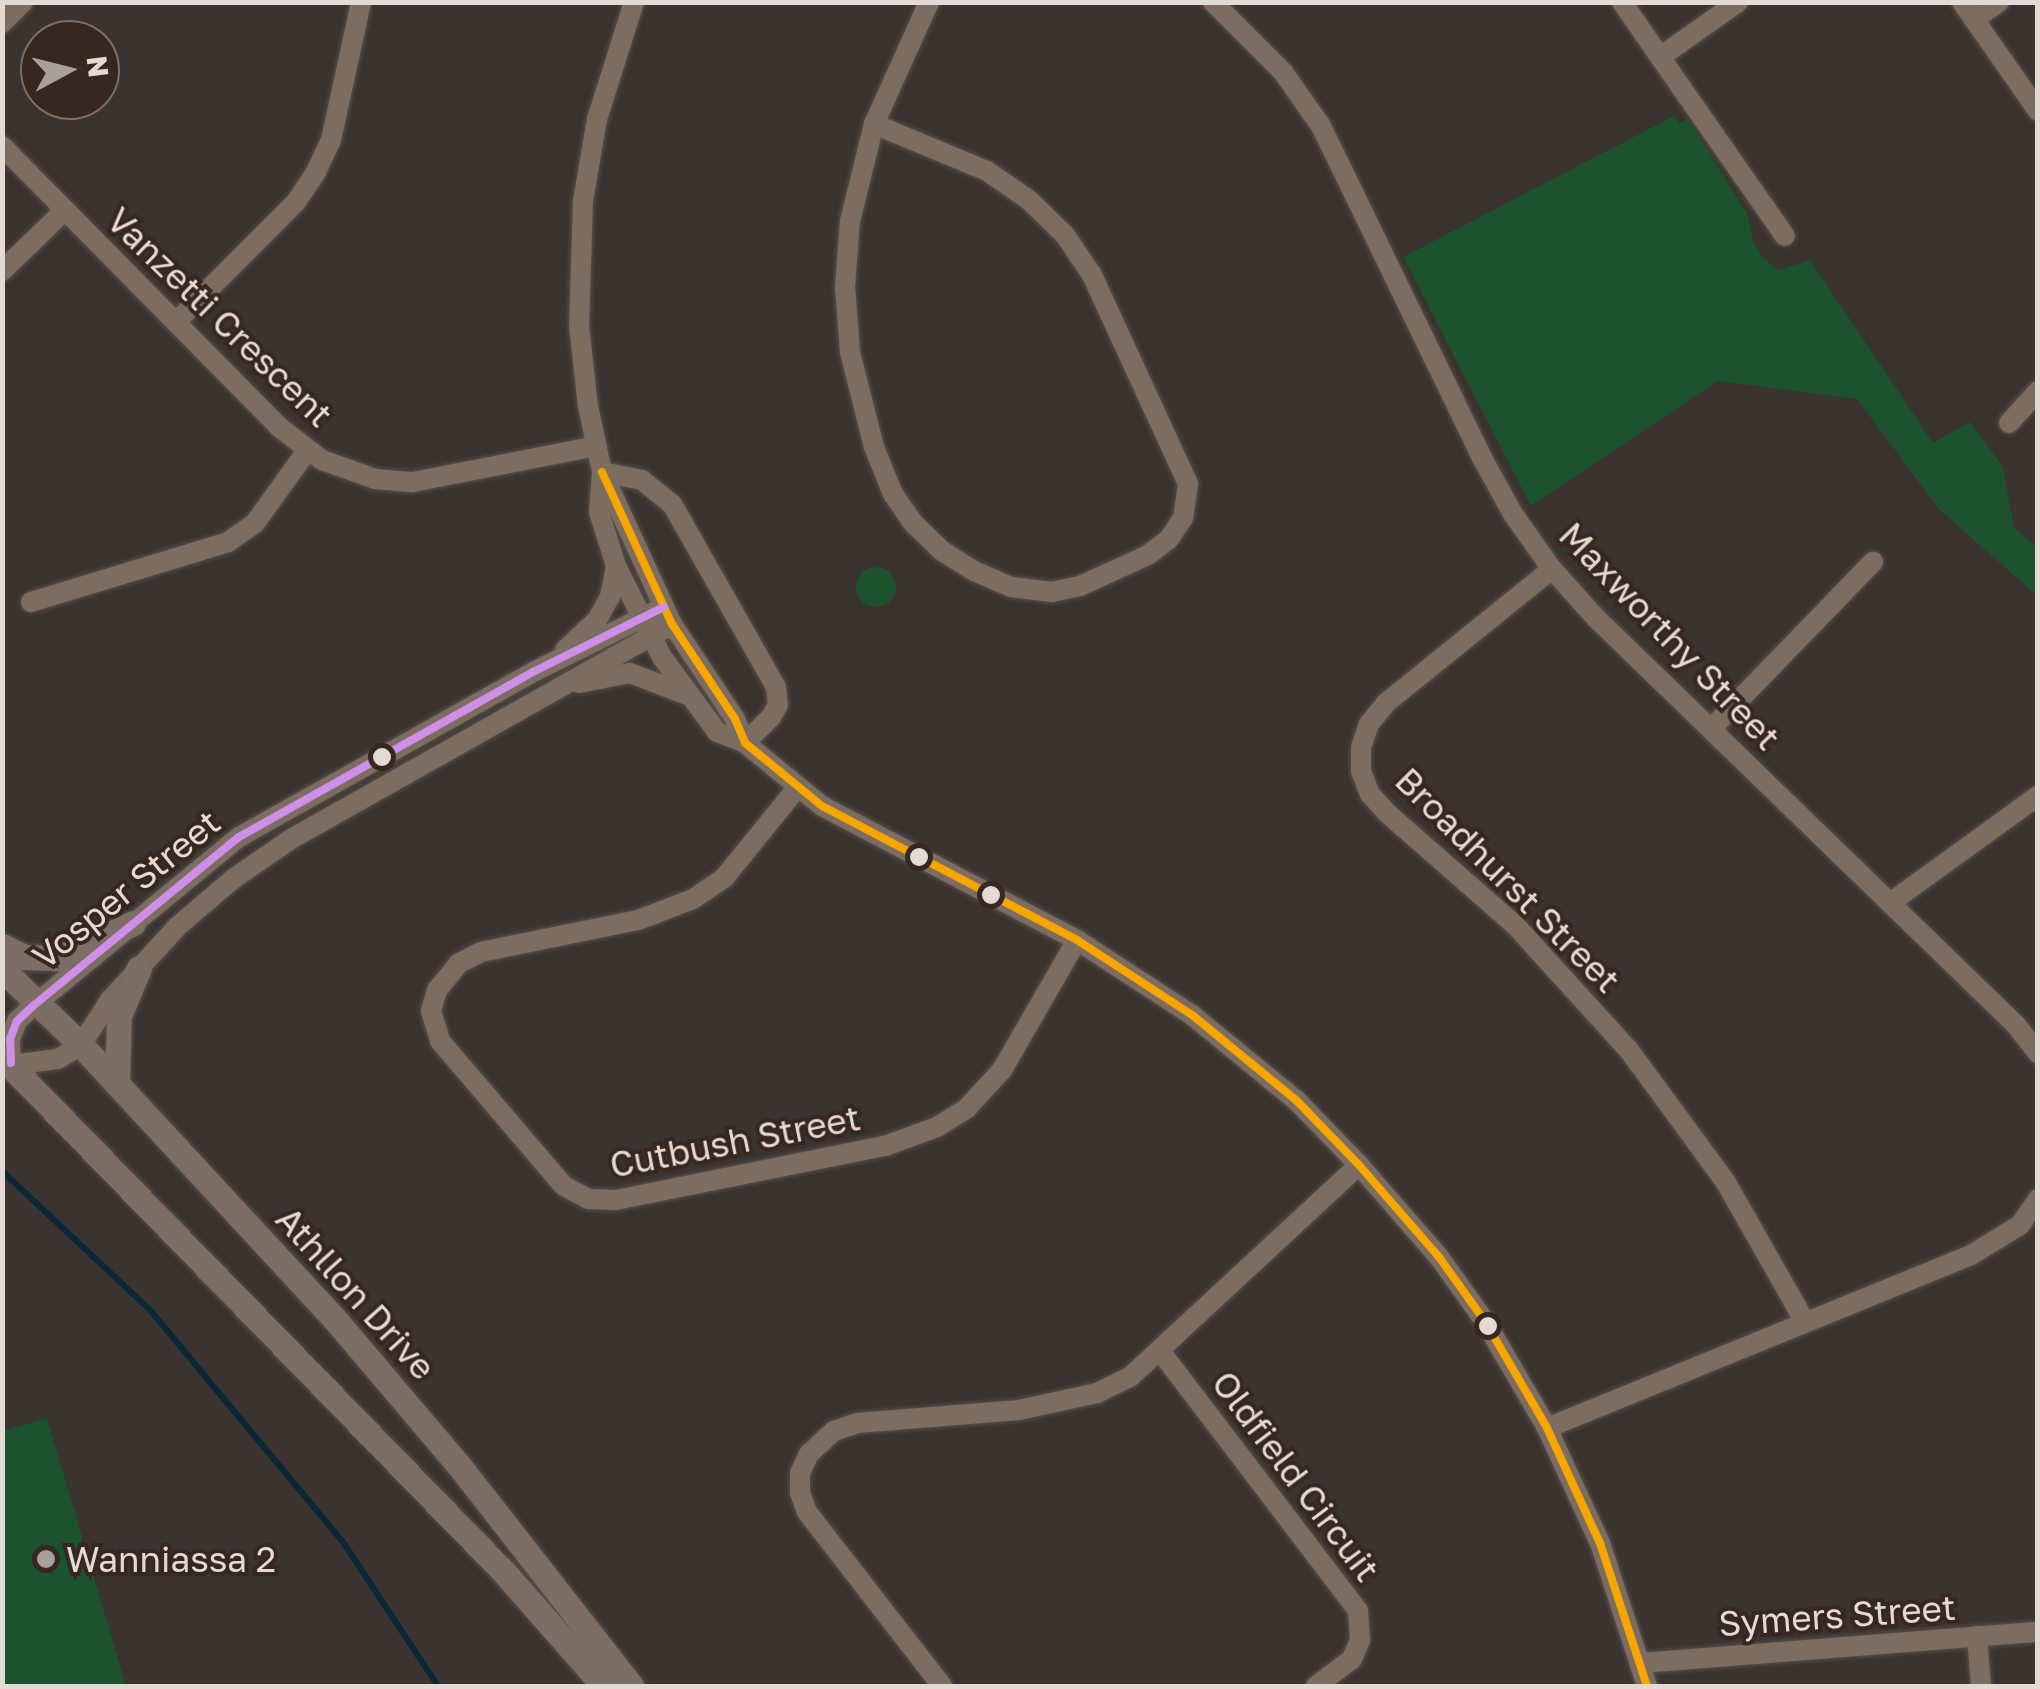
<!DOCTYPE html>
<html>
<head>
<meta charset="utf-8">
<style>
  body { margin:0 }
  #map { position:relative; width:2040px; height:1689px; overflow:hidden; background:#3b332f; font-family:"Golos Text",sans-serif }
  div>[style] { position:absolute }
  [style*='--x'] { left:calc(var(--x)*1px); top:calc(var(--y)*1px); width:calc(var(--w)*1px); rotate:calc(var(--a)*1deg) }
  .green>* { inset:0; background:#1c522d }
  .round { border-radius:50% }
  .stream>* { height:6px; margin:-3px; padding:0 3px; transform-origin:3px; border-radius:3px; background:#092734 }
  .roads { filter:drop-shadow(0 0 2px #554f4a) drop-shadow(0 0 2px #554f4a) }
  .minor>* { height:20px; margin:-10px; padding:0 10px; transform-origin:10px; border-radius:10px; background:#7c6d60 }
  .major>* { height:25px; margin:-12.5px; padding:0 12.5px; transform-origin:12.5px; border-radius:12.5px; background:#7c6e64 }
  .bus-1>* { height:8px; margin:-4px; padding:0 4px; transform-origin:4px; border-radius:4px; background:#f7a600 }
  .bus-2>* { height:8px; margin:-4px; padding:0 4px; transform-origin:4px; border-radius:4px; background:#ce8fe9 }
  .dots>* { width:28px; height:28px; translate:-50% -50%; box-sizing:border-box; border:5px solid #362820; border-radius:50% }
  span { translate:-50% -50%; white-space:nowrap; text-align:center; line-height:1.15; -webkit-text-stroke:8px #362820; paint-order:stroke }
  .street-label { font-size:35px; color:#e4dad5 }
  .poi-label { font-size:35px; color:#e4dad5 }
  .left { translate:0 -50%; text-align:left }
  .frame { position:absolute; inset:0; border:5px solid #e4dad5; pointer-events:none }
  .north { position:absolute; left:20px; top:20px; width:100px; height:100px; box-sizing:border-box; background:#362820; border:2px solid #7c6f68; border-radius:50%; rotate:83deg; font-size:28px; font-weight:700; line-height:40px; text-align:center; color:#e4dad5 }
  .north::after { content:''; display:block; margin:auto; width:35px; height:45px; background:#a9a09b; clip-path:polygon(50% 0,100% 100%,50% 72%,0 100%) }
</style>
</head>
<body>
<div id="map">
  <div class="green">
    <i style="clip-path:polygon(1674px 116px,1680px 123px,1688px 119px,1747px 213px,1753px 241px,1763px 258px,1779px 270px,1810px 260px,1933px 443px,1970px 422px,2003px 467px,2014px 528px,2037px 547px,2037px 596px,1939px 509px,1857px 399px,1718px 381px,1531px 506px,1403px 257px)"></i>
    <i class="round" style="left:856px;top:567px;width:40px;height:40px"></i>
    <i style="clip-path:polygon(47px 1418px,126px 1686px,3px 1686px,3px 1431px)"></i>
  </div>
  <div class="stream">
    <i style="--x:2;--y:1171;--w:204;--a:43.2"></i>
    <i style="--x:151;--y:1311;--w:304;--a:50.3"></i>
    <i style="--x:345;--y:1545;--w:169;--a:56.6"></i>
  </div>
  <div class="roads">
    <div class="minor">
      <i style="--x:634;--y:2;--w:123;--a:107.5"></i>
      <i style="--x:597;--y:119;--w:83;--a:99.7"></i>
      <i style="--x:583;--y:201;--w:124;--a:91.8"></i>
      <i style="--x:579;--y:325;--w:81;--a:83.7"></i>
      <i style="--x:588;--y:406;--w:67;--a:78"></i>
      <i style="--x:602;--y:472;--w:40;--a:94.3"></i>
      <i style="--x:599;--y:512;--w:57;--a:72.5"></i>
      <i style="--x:616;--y:566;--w:102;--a:63.2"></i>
      <i style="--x:662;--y:657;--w:93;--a:53.7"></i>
      <i style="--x:717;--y:732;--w:30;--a:21"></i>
      <i style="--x:1213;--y:2;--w:99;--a:45"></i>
      <i style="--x:1283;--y:72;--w:66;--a:54.9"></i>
      <i style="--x:1321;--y:126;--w:367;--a:64.1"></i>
      <i style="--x:1481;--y:456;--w:66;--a:61.1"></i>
      <i style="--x:1513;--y:514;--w:67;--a:54.7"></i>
      <i style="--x:1552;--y:569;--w:66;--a:48.1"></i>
      <i style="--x:1596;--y:618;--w:585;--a:44.1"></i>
      <i style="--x:2016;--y:1025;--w:36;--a:52"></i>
      <i style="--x:1622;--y:2;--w:67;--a:55.4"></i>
      <i style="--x:1738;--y:2;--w:95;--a:144.8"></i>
      <i style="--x:1660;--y:57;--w:218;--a:55.1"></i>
      <i style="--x:1962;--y:2;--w:133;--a:55.1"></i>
      <i style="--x:1974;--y:20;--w:31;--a:-36"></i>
      <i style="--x:2;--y:23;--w:30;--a:-45"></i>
      <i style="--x:874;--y:124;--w:122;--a:22.6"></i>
      <i style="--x:987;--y:171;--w:51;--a:34.6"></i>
      <i style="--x:1029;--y:200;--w:50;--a:44.2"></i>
      <i style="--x:1065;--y:235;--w:48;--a:56"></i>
      <i style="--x:1092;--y:275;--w:230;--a:65.3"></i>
      <i style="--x:1188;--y:484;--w:34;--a:98"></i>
      <i style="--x:1183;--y:518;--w:25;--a:124"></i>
      <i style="--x:1169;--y:539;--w:26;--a:143"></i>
      <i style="--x:1148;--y:555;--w:75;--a:155.5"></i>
      <i style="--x:1080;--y:586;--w:29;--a:168"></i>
      <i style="--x:1052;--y:592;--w:41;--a:-173"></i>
      <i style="--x:1011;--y:587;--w:40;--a:-156.6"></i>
      <i style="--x:974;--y:571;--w:39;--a:-148"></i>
      <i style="--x:941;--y:550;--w:37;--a:-136"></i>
      <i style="--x:914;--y:524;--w:37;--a:-125"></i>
      <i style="--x:893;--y:494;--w:51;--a:-112"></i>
      <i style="--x:874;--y:447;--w:98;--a:-104.2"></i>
      <i style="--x:850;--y:352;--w:65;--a:-94.4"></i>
      <i style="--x:845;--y:287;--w:66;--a:-85.7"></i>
      <i style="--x:850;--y:221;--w:100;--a:-76.1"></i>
      <i style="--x:874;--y:124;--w:134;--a:-65.7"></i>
      <i style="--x:2;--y:146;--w:395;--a:45.4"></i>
      <i style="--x:279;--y:427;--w:54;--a:37.5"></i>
      <i style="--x:322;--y:460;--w:56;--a:19.7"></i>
      <i style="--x:375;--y:479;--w:38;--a:5"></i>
      <i style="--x:413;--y:482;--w:187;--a:-11.1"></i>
      <i style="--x:2;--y:271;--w:88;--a:-44.1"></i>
      <i style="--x:176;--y:322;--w:170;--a:-45"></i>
      <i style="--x:296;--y:202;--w:36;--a:-56"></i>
      <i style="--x:316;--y:172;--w:35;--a:-65"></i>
      <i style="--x:331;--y:140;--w:141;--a:-77.7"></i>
      <i style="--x:2009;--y:423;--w:43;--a:-47.8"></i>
      <i style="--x:602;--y:472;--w:167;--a:65.3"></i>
      <i style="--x:672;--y:624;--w:114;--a:56.4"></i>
      <i style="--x:735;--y:719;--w:26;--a:67"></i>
      <i style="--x:745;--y:743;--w:99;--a:39.3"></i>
      <i style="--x:822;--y:806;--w:288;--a:27.7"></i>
      <i style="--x:1077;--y:940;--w:137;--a:33.1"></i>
      <i style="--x:1192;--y:1015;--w:134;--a:39.3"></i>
      <i style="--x:1296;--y:1100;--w:91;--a:45.9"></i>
      <i style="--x:1359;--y:1165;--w:122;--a:49"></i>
      <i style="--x:1439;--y:1257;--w:81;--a:54.5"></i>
      <i style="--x:1486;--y:1323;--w:121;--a:59.8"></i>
      <i style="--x:1547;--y:1428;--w:127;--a:65.3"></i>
      <i style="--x:1600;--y:1543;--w:151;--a:71.8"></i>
      <i style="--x:602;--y:472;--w:41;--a:11.3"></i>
      <i style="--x:642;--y:480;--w:38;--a:39"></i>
      <i style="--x:672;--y:504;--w:210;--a:60.4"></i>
      <i style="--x:776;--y:687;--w:18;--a:84"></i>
      <i style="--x:778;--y:705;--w:14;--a:120"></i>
      <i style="--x:771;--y:717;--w:37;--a:135"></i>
      <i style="--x:1552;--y:569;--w:213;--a:141.1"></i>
      <i style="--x:1386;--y:703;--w:27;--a:129"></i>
      <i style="--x:1369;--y:724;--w:24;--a:109"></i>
      <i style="--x:1361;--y:747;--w:24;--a:90"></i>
      <i style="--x:1361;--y:771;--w:25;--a:69"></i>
      <i style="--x:1370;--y:794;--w:25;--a:48"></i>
      <i style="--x:1387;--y:813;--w:170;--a:41.2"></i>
      <i style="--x:1515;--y:925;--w:168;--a:47.7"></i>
      <i style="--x:1628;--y:1049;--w:164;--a:53.7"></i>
      <i style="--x:1725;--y:1181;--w:162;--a:60.4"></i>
      <i style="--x:31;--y:602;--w:206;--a:-16.9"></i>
      <i style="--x:228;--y:542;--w:33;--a:-35"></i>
      <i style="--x:255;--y:523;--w:89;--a:-54.2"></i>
      <i style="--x:664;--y:607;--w:144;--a:153.6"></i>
      <i style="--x:535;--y:671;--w:339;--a:150.7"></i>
      <i style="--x:239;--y:837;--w:266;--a:140.6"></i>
      <i style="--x:33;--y:1006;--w:22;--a:137"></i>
      <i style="--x:17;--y:1021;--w:19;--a:111"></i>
      <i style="--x:10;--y:1039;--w:26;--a:88"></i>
      <i style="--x:11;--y:1065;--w:47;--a:-7.3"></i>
      <i style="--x:58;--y:1059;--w:27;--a:-31"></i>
      <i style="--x:81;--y:1045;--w:54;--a:-57.2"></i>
      <i style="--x:110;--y:1000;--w:100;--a:-47.4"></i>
      <i style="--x:178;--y:926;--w:72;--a:-40.5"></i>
      <i style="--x:233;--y:879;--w:70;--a:-34.6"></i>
      <i style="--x:291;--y:839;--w:437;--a:-29.4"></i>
      <i style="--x:565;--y:650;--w:44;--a:-43.2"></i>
      <i style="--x:597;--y:620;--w:26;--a:-61"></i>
      <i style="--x:610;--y:597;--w:31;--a:-79"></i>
      <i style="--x:579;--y:683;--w:52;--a:-11.1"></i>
      <i style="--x:630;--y:673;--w:59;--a:20.9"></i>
      <i style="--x:1711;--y:729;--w:233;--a:-45.9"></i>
      <i style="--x:797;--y:788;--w:116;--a:129"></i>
      <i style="--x:724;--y:878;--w:37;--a:146"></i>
      <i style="--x:693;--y:899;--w:59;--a:159.1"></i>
      <i style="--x:638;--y:920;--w:160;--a:168.5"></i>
      <i style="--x:481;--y:952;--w:25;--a:153"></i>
      <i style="--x:459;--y:963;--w:35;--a:129"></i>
      <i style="--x:437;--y:990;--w:22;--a:106"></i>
      <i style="--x:431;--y:1011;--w:31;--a:73"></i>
      <i style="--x:440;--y:1041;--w:191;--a:49.5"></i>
      <i style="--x:564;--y:1186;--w:27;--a:28"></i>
      <i style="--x:588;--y:1199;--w:28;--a:2"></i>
      <i style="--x:616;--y:1200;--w:274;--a:-11.4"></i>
      <i style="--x:885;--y:1146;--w:55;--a:-20.1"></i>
      <i style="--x:937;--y:1127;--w:36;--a:-32"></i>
      <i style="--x:967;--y:1108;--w:52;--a:-47.4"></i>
      <i style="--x:1002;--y:1070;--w:150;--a:-60"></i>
      <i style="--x:1890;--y:903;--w:183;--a:-35.9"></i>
      <i style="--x:1161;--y:1352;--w:325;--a:52.7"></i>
      <i style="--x:1358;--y:1611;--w:29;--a:86"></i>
      <i style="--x:1360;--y:1640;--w:21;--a:113"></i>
      <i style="--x:1352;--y:1659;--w:45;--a:143.1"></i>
      <i style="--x:1547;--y:1428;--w:458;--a:-22.2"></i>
      <i style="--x:1971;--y:1255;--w:57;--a:-31.5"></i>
      <i style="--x:2020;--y:1225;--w:32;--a:-55"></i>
      <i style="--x:1977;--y:1636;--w:50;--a:85.4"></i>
      <i style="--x:1641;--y:1663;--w:398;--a:-4.5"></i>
      <i style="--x:942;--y:1686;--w:220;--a:-127.8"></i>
      <i style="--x:807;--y:1512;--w:20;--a:-110"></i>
      <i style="--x:800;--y:1493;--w:20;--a:-90"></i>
      <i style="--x:800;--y:1473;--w:21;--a:-65"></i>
      <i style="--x:809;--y:1454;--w:34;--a:-43"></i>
      <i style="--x:834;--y:1431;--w:24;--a:-19"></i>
      <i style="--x:857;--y:1423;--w:163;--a:-4.6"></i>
      <i style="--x:1019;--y:1410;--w:80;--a:-12.3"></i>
      <i style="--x:1097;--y:1393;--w:37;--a:-26"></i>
      <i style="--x:1130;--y:1377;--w:312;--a:-42.8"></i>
    </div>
    <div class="major">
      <i style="--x:2;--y:946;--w:25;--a:26"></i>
      <i style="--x:25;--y:957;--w:34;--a:2"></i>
      <i style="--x:59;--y:958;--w:82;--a:-25.3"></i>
      <i style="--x:2;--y:969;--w:110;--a:43.9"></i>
      <i style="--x:81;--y:1045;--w:371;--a:47.2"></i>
      <i style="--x:333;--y:1317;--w:192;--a:49.7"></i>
      <i style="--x:457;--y:1463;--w:283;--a:52"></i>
      <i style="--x:2;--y:1057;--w:716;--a:45.74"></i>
      <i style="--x:502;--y:1570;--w:154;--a:48.7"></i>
      <i style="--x:117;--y:1084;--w:68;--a:-88.3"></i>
      <i style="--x:119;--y:1016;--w:52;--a:-67.4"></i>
    </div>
  </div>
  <div class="bus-1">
    <i style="--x:602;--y:472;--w:167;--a:65.3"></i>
    <i style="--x:672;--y:624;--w:114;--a:56.4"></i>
    <i style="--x:735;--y:719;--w:26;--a:67"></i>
    <i style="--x:745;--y:743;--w:99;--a:39.3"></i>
    <i style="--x:822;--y:806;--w:288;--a:27.7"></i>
    <i style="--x:1077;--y:940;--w:137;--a:33.1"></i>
    <i style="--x:1192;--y:1015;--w:134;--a:39.3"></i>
    <i style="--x:1296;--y:1100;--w:91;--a:45.9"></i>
    <i style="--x:1359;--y:1165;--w:122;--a:49"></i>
    <i style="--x:1439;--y:1257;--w:81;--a:54.5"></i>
    <i style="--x:1486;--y:1323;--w:121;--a:59.8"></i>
    <i style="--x:1547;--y:1428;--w:127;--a:65.3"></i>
    <i style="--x:1600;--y:1543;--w:151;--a:71.8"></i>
  </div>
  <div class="bus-2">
    <i style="--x:11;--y:1063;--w:24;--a:-92"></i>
    <i style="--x:10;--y:1039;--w:19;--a:-69"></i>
    <i style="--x:17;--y:1021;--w:22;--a:-43"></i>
    <i style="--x:33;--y:1006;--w:266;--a:-39.4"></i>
    <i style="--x:239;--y:837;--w:339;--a:-29.3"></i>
    <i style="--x:535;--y:671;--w:144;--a:-26.4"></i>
  </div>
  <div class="dots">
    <i style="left:382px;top:757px;background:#e4dad5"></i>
    <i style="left:919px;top:857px;background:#e4dad5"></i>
    <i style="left:991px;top:895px;background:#e4dad5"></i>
    <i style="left:1488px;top:1326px;background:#e4dad5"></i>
    <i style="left:46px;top:1559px;background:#a9a09b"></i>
  </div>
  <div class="street-label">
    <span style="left:220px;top:317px;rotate:44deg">Vanzetti Crescent</span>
    <span style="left:1670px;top:636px;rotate:46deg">Maxworthy Street</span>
    <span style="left:1508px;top:880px;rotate:45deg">Broadhurst Street</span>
    <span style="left:126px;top:889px;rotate:-39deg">Vosper Street</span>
    <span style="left:735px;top:1141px;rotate:-11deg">Cutbush Street</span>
    <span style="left:356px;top:1293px;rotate:48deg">Athllon Drive</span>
    <span style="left:1296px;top:1476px;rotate:53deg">Oldfield Circuit</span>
    <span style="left:1837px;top:1615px;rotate:-4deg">Symers Street</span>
  </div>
  <div class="poi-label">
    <span class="left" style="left:66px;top:1559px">Wanniassa 2</span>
  </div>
  <div class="frame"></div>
  <div class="north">N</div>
</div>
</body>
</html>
